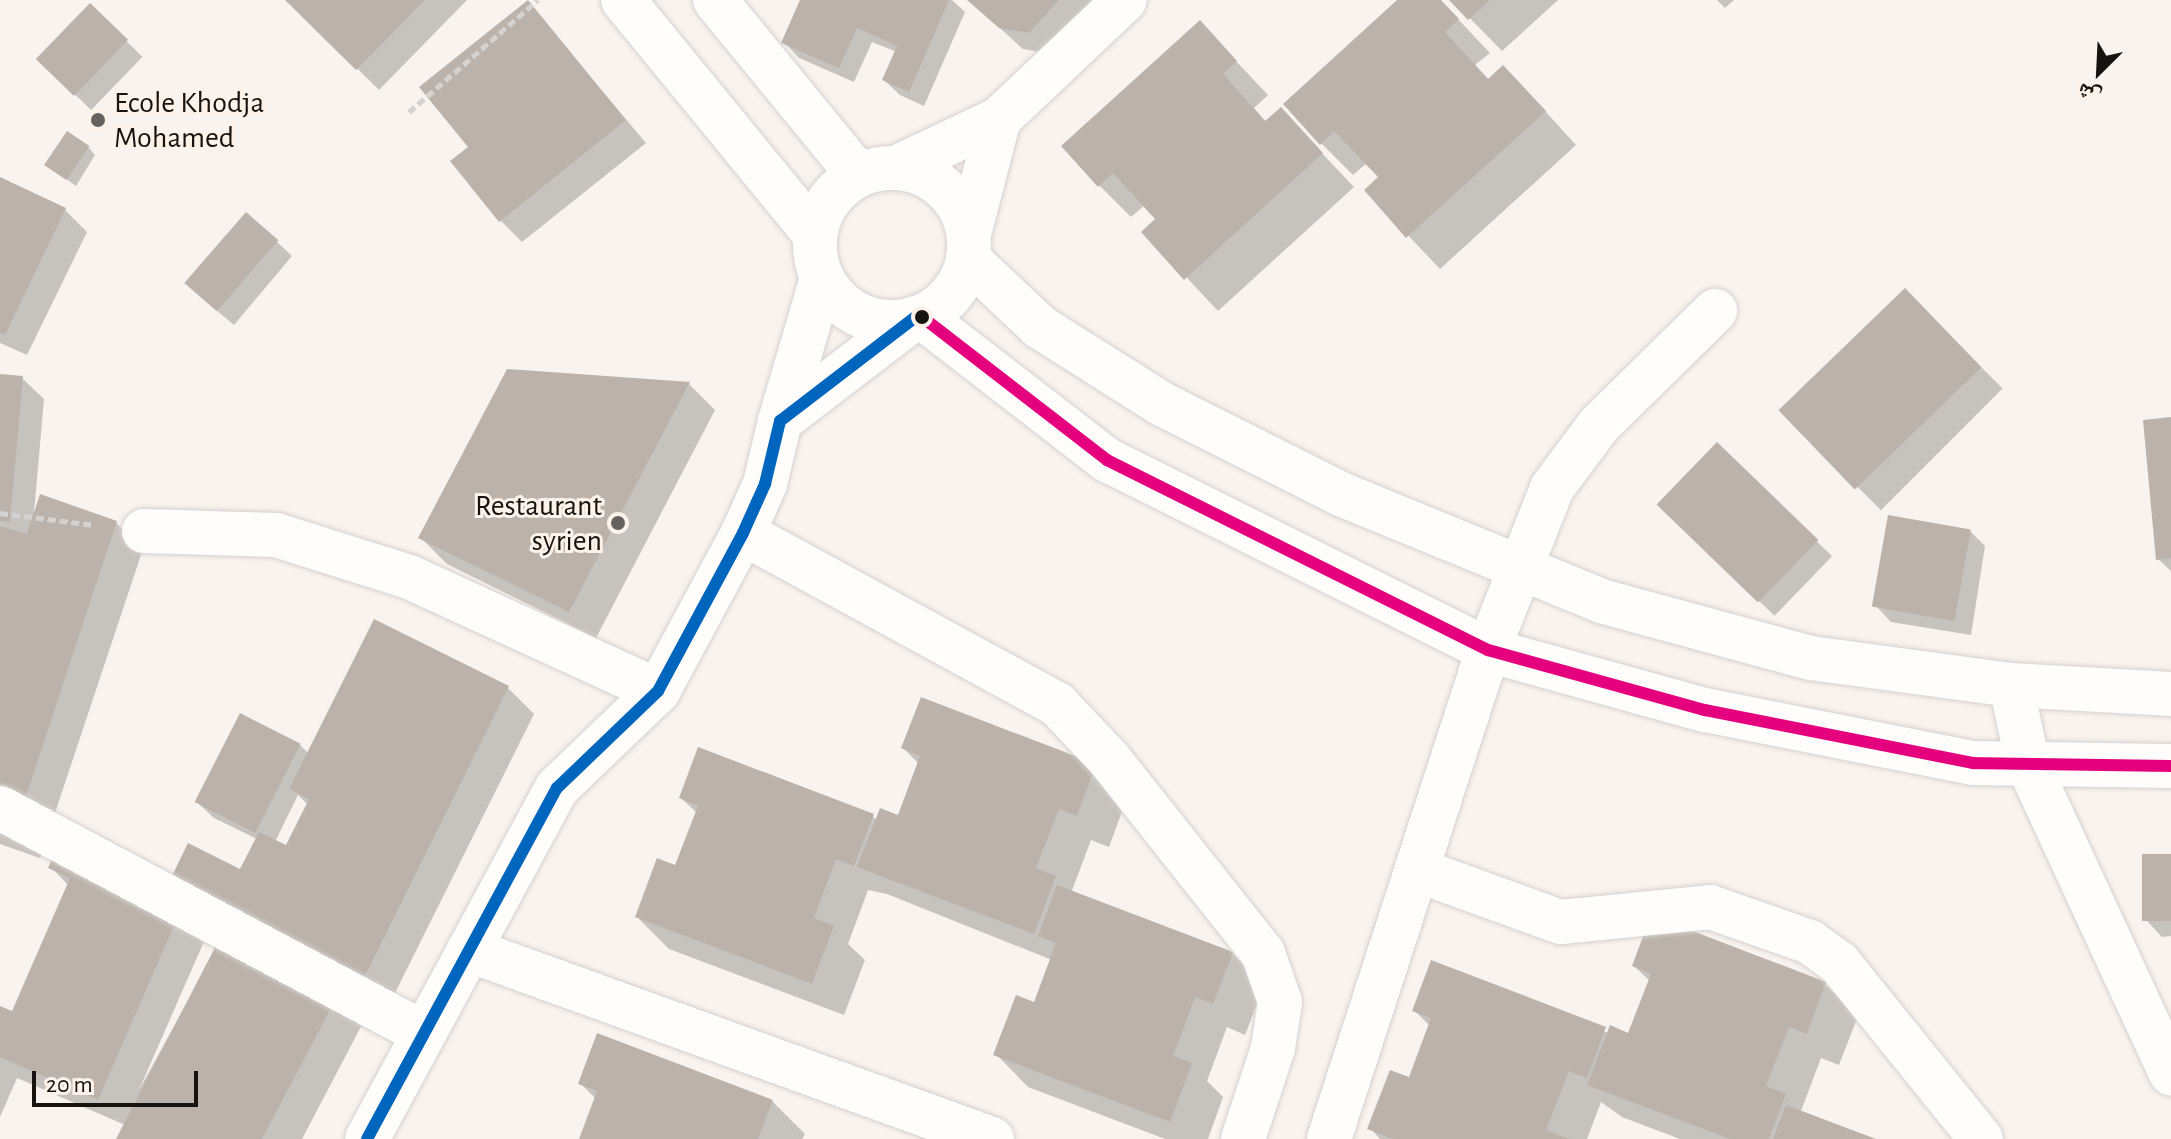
<!DOCTYPE html>
<html>
<head>
<meta charset="utf-8">
<style>
  body { margin:0 }
  #map { position:relative; width:2171px; height:1139px; overflow:hidden; background:#f8f3ee; font-family:"Alegreya Sans","Noto Naskh Arabic",sans-serif }
  div>[style] { position:absolute }
  [style*='--x'] { left:calc(var(--x)*1px); top:calc(var(--y)*1px); width:calc(var(--w)*1px); rotate:calc(var(--a)*1deg) }
  .shadow>* { inset:0; background:#0003; transform-origin:0 0 }
  .building>* { inset:0; background:#bbb3ab; transform-origin:0 0 }
  .path>* { height:5px; margin-top:-2.5px; transform-origin:0; background:repeating-linear-gradient(90deg,#d3d2d1 0 8px,transparent 0 12px) }
  .roads { filter:drop-shadow(0 0 2px #d5d1cd) drop-shadow(0 0 2px #d5d1cd) }
  .minor>* { height:44px; margin:-22px; padding:0 22px; transform-origin:22px; border-radius:22px; background:#fefdfc }
  .tertiary>* { height:44px; margin:-22px; padding:0 22px; transform-origin:22px; border-radius:22px; background:#fefdfc }
  .tertiary>.ring { margin:-22px; padding:0; box-sizing:content-box; background:none; border:44px solid #fefdfc; border-radius:50% }
  .bus-1>* { height:12px; margin:-6px; padding:0 6px; transform-origin:6px; border-radius:6px; background:#e5007d }
  .bus-2>* { height:12px; margin:-6px; padding:0 6px; transform-origin:6px; border-radius:6px; background:#0065bd }
  .dots>* { width:22px; height:22px; translate:-50% -50%; box-sizing:border-box; border:4px solid #fdf2e9; border-radius:50% }
  span { translate:-50% -50%; white-space:nowrap; text-align:center; line-height:1.15; -webkit-text-stroke:6px #fdf2e9; paint-order:stroke }
  .poi-label { font-size:30px; color:#161310 }
  .left { translate:0 -50%; text-align:left }
  .right { translate:-100% -50%; text-align:right }
  .north { position:absolute; left:2059px; top:32px; width:80px; height:80px; -webkit-text-stroke:6px #fdf2e9; paint-order:stroke; rotate:204deg; font-size:22px; font-weight:700; line-height:32px; text-align:center; color:#161310 }
  .north::after { content:''; display:block; margin:auto; width:28px; height:36px; background:#161310; clip-path:polygon(50% 0,100% 100%,50% 72%,0 100%) }
  .scale { position:absolute; left:32px; top:1071px; width:166px; height:36px; box-sizing:border-box; border:4px solid #161310; border-top:0; padding-left:10px; font-size:24px; line-height:28px; white-space:nowrap; color:#161310; -webkit-text-stroke:6px #fdf2e9; paint-order:stroke }
</style>
</head>
<body>
<div id="map">
  <div class="shadow">
    <i style="clip-path:polygon(288px 0,467px 0,379px 90px)"></i>
    <i style="clip-path:polygon(803px 0,952px 0,965px 12px,924px 106px,900px 95px,884px 80px,897px 52px,872px 42px,854px 82px,799px 58px,784px 42px)"></i>
    <i style="clip-path:polygon(969px 0,1099px 0,1051px 54px,1023px 49px)"></i>
    <i style="clip-path:polygon(1400px 0,1440px 0,1490px 53px,1475px 65px,1489px 80px,1535px 100px,1576px 145px,1440px 269px,1366px 191px,1380px 178px,1367px 163px,1353px 175px,1321px 143px)"></i>
    <i style="clip-path:polygon(1452px 0,1558px 0,1502px 51px)"></i>
    <i style="clip-path:polygon(1717px 0,1734px 0,1725px 8px)"></i>
    <i style="clip-path:polygon(527px 2px,646px 143px,522px 242px,501px 221px,470px 147px)"></i>
    <i style="left:90px;top:6px;width:73px;height:74px;rotate:44deg"></i>
    <i style="clip-path:polygon(1200px 23px,1268px 95px,1254px 108px,1267px 123px,1281px 110px,1354px 187px,1218px 311px,1144px 232px,1158px 219px,1145px 205px,1131px 217px,1099px 185px)"></i>
    <i style="clip-path:polygon(88px 147px,95px 155px,76px 186px,47px 165px)"></i>
    <i style="clip-path:polygon(0 179px,65px 210px,87px 232px,27px 355px,0 343px)"></i>
    <i style="clip-path:polygon(276px 241px,292px 256px,234px 325px,203px 299px)"></i>
    <i style="left:1905px;top:291px;width:138px;height:172px;rotate:45deg"></i>
    <i style="clip-path:polygon(0 376px,22px 378px,44px 399px,34px 513px,116px 523px,143px 549px,40px 858px,0 844px)"></i>
    <i style="clip-path:polygon(689px 384px,715px 410px,596px 638px,447px 564px,421px 538px)"></i>
    <i style="clip-path:polygon(2171px 419px,2171px 571px,2158px 559px)"></i>
    <i style="left:1717px;top:445px;width:160px;height:83px;rotate:44deg"></i>
    <i style="clip-path:polygon(1970px 531px,1985px 546px,1971px 635px,1891px 622px,1876px 606px)"></i>
    <i style="clip-path:polygon(evenodd,508px 688px,534px 714px,389px 1005px,216px 914px,139px 1090px,224px 935px,364px 1021px,302px 1139px,118px 1139px,125px 1125px,17px 1078px,0 1117px,0 1008px,13px 1014px,69px 886px,51px 867px,171px 882px,241px 872px,257px 839px,214px 818px,198px 803px,300px 745px,309px 754px,508px 688px,298px 795px,308px 805px,287px 848px,275px 842px,298px 795px)"></i>
    <i style="clip-path:polygon(903px 748px,1095px 766px,1127px 798px,1109px 847px,1091px 840px,1071px 893px,1232px 953px,1264px 986px,1245px 1035px,1227px 1027px,1207px 1081px,1223px 1097px,1208px 1139px,1165px 1139px,1028px 1087px,996px 1054px,1035px 1005px,1052px 960px,887px 894px,868px 890px,848px 944px,865px 960px,844px 1015px,669px 949px,637px 917px,677px 867px,697px 813px,681px 798px,872px 816px,877px 820px,899px 817px,919px 764px)"></i>
    <i style="clip-path:polygon(2171px 856px,2171px 936px,2162px 937px,2147px 921px)"></i>
    <i style="clip-path:polygon(1634px 966px,1825px 984px,1858px 1016px,1839px 1065px,1821px 1058px,1801px 1111px,1871px 1139px,1680px 1139px,1622px 1117px,1601px 1102px,1587px 1139px,1380px 1139px,1370px 1128px,1410px 1079px,1430px 1026px,1414px 1010px,1630px 1035px,1650px 981px)"></i>
    <i style="clip-path:polygon(580px 1083px,772px 1101px,805px 1134px,802px 1139px,581px 1139px,596px 1099px)"></i>
  </div>
  <div class="building">
    <i style="clip-path:polygon(285px 0,425px 0,356px 70px)"></i>
    <i style="clip-path:polygon(528px 0,626px 120px,499px 222px,450px 161px,468px 147px,419px 87px)"></i>
    <i style="clip-path:polygon(800px 0,949px 0,909px 92px,882px 80px,897px 46px,857px 28px,839px 68px,781px 43px)"></i>
    <i style="clip-path:polygon(967px 0,1059px 0,1029px 33px,999px 28px)"></i>
    <i style="clip-path:polygon(1397px 0,1441px 0,1459px 19px,1445px 32px,1488px 79px,1503px 65px,1546px 111px,1406px 238px,1364px 190px,1378px 177px,1334px 131px,1320px 145px,1283px 104px)"></i>
    <i style="clip-path:polygon(1449px 0,1490px 0,1468px 20px)"></i>
    <i style="left:90px;top:3px;width:53px;height:78px;rotate:44deg"></i>
    <i style="clip-path:polygon(1200px 20px,1237px 61px,1223px 74px,1265px 121px,1281px 107px,1323px 153px,1184px 280px,1141px 232px,1155px 219px,1113px 173px,1098px 187px,1061px 146px)"></i>
    <i style="left:67px;top:131px;width:27px;height:41px;rotate:34deg"></i>
    <i style="clip-path:polygon(0 177px,66px 208px,5px 335px,0 333px)"></i>
    <i style="left:246px;top:212px;width:43px;height:94px;rotate:41deg"></i>
    <i style="left:1905px;top:288px;width:110px;height:176px;rotate:46deg"></i>
    <i style="clip-path:polygon(507px 369px,690px 382px,569px 612px,418px 538px)"></i>
    <i style="clip-path:polygon(0 374px,23px 376px,10px 522px,0 521px)"></i>
    <i style="clip-path:polygon(2171px 417px,2171px 558px,2156px 560px,2143px 420px)"></i>
    <i style="left:1717px;top:442px;width:141px;height:87px;rotate:44deg"></i>
    <i style="clip-path:polygon(40px 494px,117px 521px,14px 832px,0 828px,0 526px,27px 534px)"></i>
    <i style="left:1888px;top:515px;width:84px;height:93px;rotate:10deg"></i>
    <i style="clip-path:polygon(374px 619px,509px 686px,363px 980px,190px 889px,98px 1100px,0 1057px,0 1006px,12px 1011px,70px 878px,48px 868px,63px 834px,170px 880px,188px 843px,240px 869px,259px 832px,286px 845px,309px 799px,289px 789px)"></i>
    <i style="clip-path:polygon(921px 697px,1096px 764px,1077px 816px,1059px 809px,1036px 868px,1056px 876px,1034px 934px,857px 867px,880px 808px,898px 815px,920px 756px,901px 748px)"></i>
    <i style="left:240px;top:713px;width:68px;height:100px;rotate:27deg"></i>
    <i style="clip-path:polygon(698px 747px,874px 814px,854px 866px,836px 859px,814px 918px,834px 926px,812px 984px,635px 917px,657px 858px,675px 865px,698px 806px,679px 798px)"></i>
    <i style="left:2171px;top:854px;width:67px;height:29px;rotate:90deg"></i>
    <i style="clip-path:polygon(1057px 885px,1233px 952px,1213px 1004px,1195px 997px,1173px 1056px,1192px 1063px,1170px 1122px,993px 1055px,1016px 995px,1034px 1002px,1056px 943px,1038px 936px)"></i>
    <i style="clip-path:polygon(1651px 915px,1826px 982px,1807px 1034px,1789px 1027px,1766px 1086px,1786px 1094px,1769px 1139px,1730px 1139px,1587px 1085px,1610px 1025px,1628px 1033px,1651px 974px,1632px 966px)"></i>
    <i style="clip-path:polygon(223px 932px,339px 993px,262px 1139px,116px 1139px)"></i>
    <i style="clip-path:polygon(1431px 960px,1606px 1027px,1587px 1078px,1569px 1071px,1546px 1130px,1569px 1139px,1393px 1139px,1367px 1129px,1390px 1070px,1409px 1077px,1431px 1018px,1412px 1011px)"></i>
    <i style="clip-path:polygon(597px 1033px,773px 1100px,758px 1139px,579px 1139px,597px 1091px,578px 1084px)"></i>
    <i style="clip-path:polygon(1786px 1105px,1876px 1139px,1773px 1139px)"></i>
  </div>
  <div class="path">
    <i style="--x:409;--y:112;--w:171;--a:-41"></i>
    <i style="--x:0;--y:513;--w:95;--a:7.3"></i>
  </div>
  <div class="roads">
    <div class="minor">
      <i style="--x:898;--y:167;--w:112;--a:-25.4"></i>
      <i style="--x:999;--y:119;--w:173;--a:-43.4"></i>
      <i style="--x:969;--y:234;--w:119;--a:-75.4"></i>
      <i style="--x:780;--y:421;--w:149;--a:-73.6"></i>
      <i style="--x:144;--y:531;--w:132;--a:1.7"></i>
      <i style="--x:276;--y:535;--w:139;--a:17.5"></i>
      <i style="--x:409;--y:577;--w:274;--a:24.6"></i>
      <i style="--x:743;--y:533;--w:358;--a:28.6"></i>
      <i style="--x:1057;--y:704;--w:76;--a:46.6"></i>
      <i style="--x:1109;--y:759;--w:248;--a:51.6"></i>
      <i style="--x:1263;--y:953;--w:52;--a:70.9"></i>
      <i style="--x:1280;--y:1002;--w:47;--a:98.7"></i>
      <i style="--x:1273;--y:1048;--w:96;--a:108.2"></i>
      <i style="--x:2011;--y:685;--w:81;--a:77.9"></i>
      <i style="--x:2028;--y:764;--w:341;--a:65.2"></i>
      <i style="--x:0;--y:808;--w:480;--a:28"></i>
      <i style="--x:1417;--y:870;--w:153;--a:19.9"></i>
      <i style="--x:1561;--y:922;--w:150;--a:-5.7"></i>
      <i style="--x:1710;--y:907;--w:106;--a:19.3"></i>
      <i style="--x:1810;--y:942;--w:36;--a:36"></i>
      <i style="--x:1839;--y:963;--w:226;--a:51.1"></i>
      <i style="--x:469;--y:950;--w:556;--a:19.87"></i>
      <i style="--x:367;--y:1139;--w:399;--a:-61.6"></i>
      <i style="--x:557;--y:788;--w:140;--a:-43.8"></i>
      <i style="--x:658;--y:691;--w:179;--a:-61.7"></i>
      <i style="--x:743;--y:533;--w:54;--a:-65.8"></i>
      <i style="--x:765;--y:484;--w:65;--a:-76.6"></i>
      <i style="--x:780;--y:421;--w:169;--a:-37.5"></i>
      <i style="--x:1329;--y:1139;--w:514;--a:-71.99"></i>
      <i style="--x:1488;--y:650;--w:174;--a:-68.4"></i>
      <i style="--x:1552;--y:488;--w:79;--a:-53.3"></i>
      <i style="--x:1599;--y:425;--w:163;--a:-44.5"></i>
    </div>
    <div class="tertiary">
      <i style="--x:623;--y:0;--w:301;--a:50.7"></i>
      <i style="--x:715;--y:0;--w:226;--a:50.7"></i>
      <i class="ring" style="left:815px;top:168px;width:110px;height:110px"></i>
      <i style="--x:969;--y:260;--w:98;--a:43.3"></i>
      <i style="--x:1040;--y:327;--w:144;--a:32.3"></i>
      <i style="--x:1162;--y:404;--w:203;--a:26.7"></i>
      <i style="--x:1343;--y:495;--w:279;--a:22.3"></i>
      <i style="--x:1601;--y:601;--w:218;--a:15.2"></i>
      <i style="--x:1811;--y:658;--w:202;--a:7.7"></i>
      <i style="--x:2011;--y:685;--w:160;--a:3.2"></i>
      <i style="--x:922;--y:317;--w:234;--a:37.7"></i>
      <i style="--x:1107;--y:460;--w:426;--a:26.5"></i>
      <i style="--x:1488;--y:650;--w:225;--a:15.5"></i>
      <i style="--x:1705;--y:710;--w:273;--a:11.2"></i>
      <i style="--x:1973;--y:763;--w:198;--a:0.9"></i>
    </div>
  </div>
  <div class="bus-1">
    <i style="--x:922;--y:317;--w:234;--a:37.7"></i>
    <i style="--x:1107;--y:460;--w:426;--a:26.5"></i>
    <i style="--x:1488;--y:650;--w:225;--a:15.5"></i>
    <i style="--x:1705;--y:710;--w:273;--a:11.2"></i>
    <i style="--x:1973;--y:763;--w:198;--a:0.9"></i>
  </div>
  <div class="bus-2">
    <i style="--x:367;--y:1139;--w:399;--a:-61.6"></i>
    <i style="--x:557;--y:788;--w:140;--a:-43.8"></i>
    <i style="--x:658;--y:691;--w:179;--a:-61.7"></i>
    <i style="--x:743;--y:533;--w:54;--a:-65.8"></i>
    <i style="--x:765;--y:484;--w:65;--a:-76.6"></i>
    <i style="--x:780;--y:421;--w:169;--a:-37.5"></i>
  </div>
  <div class="dots">
    <i style="left:98px;top:120px;background:#65615e"></i>
    <i style="left:922px;top:317px;background:#161310"></i>
    <i style="left:618px;top:523px;background:#65615e"></i>
  </div>
  <div class="poi-label">
    <span class="left" style="left:114px;top:120px">Ecole Khodja<br>Mohamed</span>
    <span class="right" style="left:602px;top:523px">Restaurant<br>syrien</span>
  </div>
  <div class="north">ش</div>
  <div class="scale">20 m</div>
</div>
</body>
</html>
